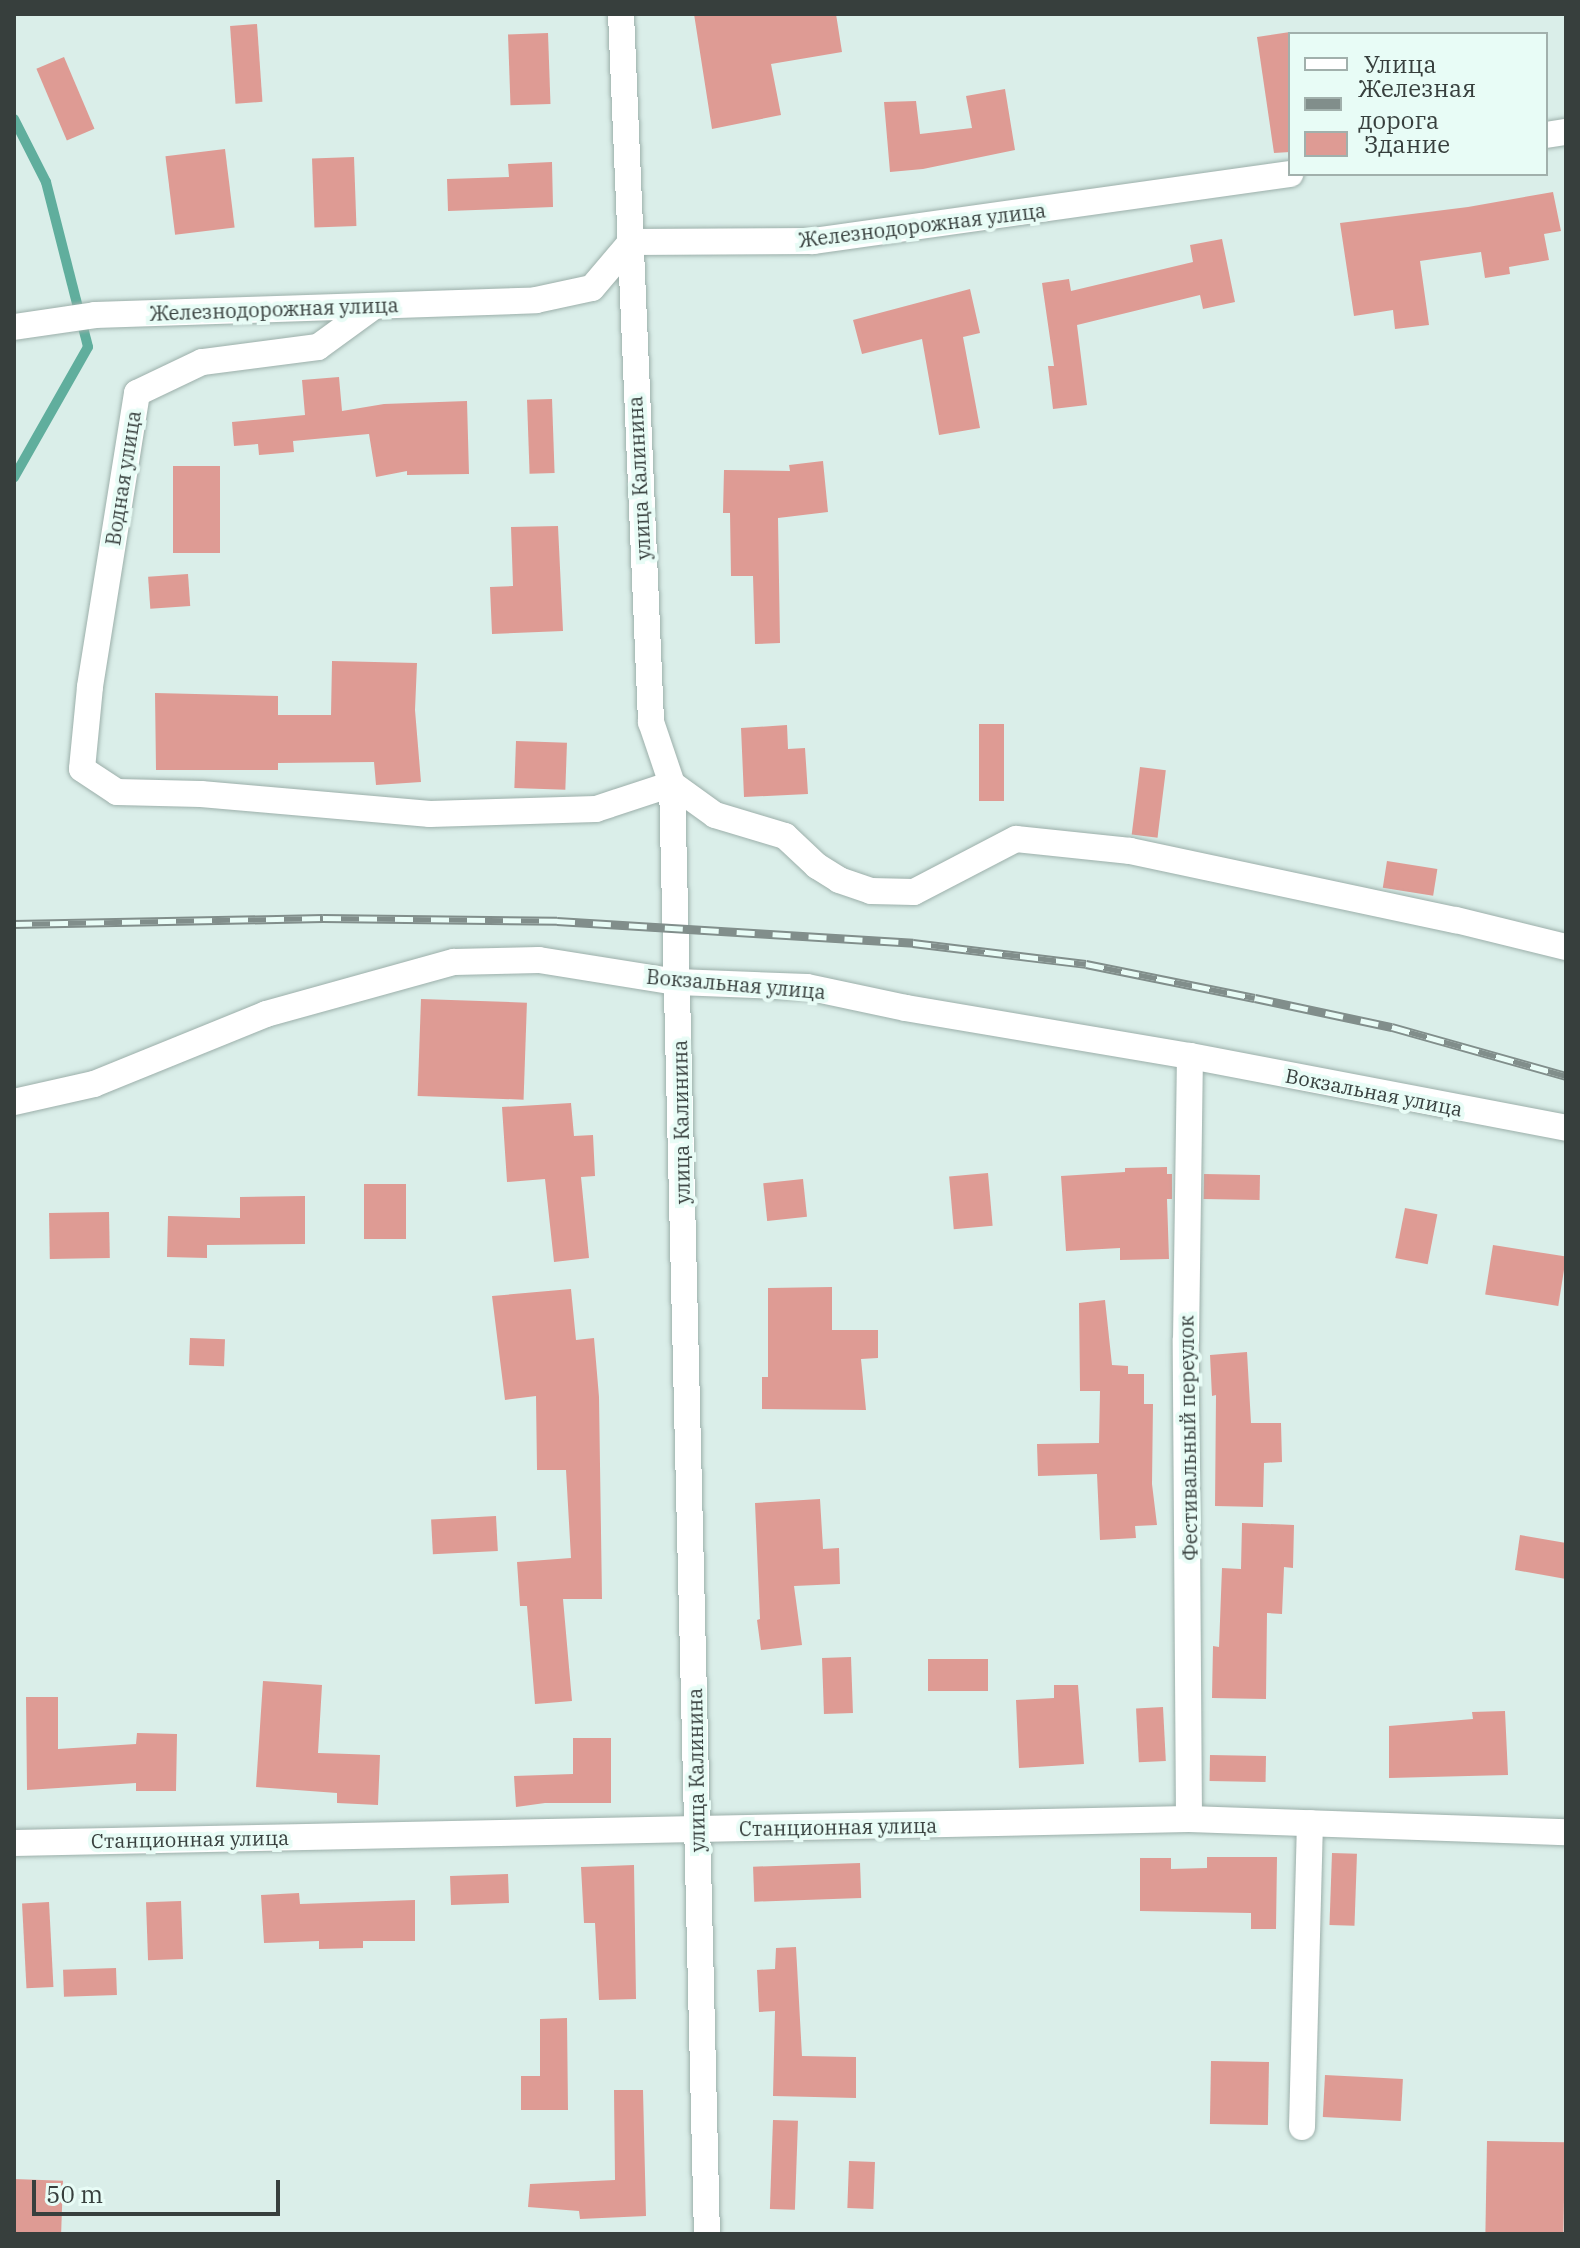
<!DOCTYPE html>
<html>
<head>
<meta charset="utf-8">
<style>
  body { margin:0 }
  #map { position:relative; width:1580px; height:2248px; overflow:hidden; background:#daeee9; font-family:"IBM Plex Serif",serif }
  div>[style] { position:absolute }
  [style*='--x'] { left:calc(var(--x)*1px); top:calc(var(--y)*1px); width:calc(var(--w)*1px); rotate:calc(var(--a)*1deg) }
  .stream>* { height:10px; margin:-5px; padding:0 5px; transform-origin:5px; border-radius:5px; background:#60ae9d }
  .building>* { inset:0; background:#de9b94; transform-origin:0 0 }
  .roads { filter:drop-shadow(0 0 2px #9cafaa) drop-shadow(0 0 2px #9cafaa) }
  .street>* { height:26px; margin:-13px; padding:0 13px; transform-origin:13px; border-radius:13px; background:#fff }
  .rail>* { height:9px; margin-top:-4.5px; transform-origin:0; background:repeating-linear-gradient(90deg,#e8fcf6 0 18px,#818e8b 0 36px); box-sizing:border-box; border-block:2px solid #818e8b }
  span { translate:-50% -50%; white-space:nowrap; text-align:center; line-height:1.15; -webkit-text-stroke:8px #e8fcf6; paint-order:stroke }
  .street-label { font-size:20px; color:#373f3d }
  .frame { position:absolute; inset:0; border:16px solid #373f3d; pointer-events:none }
  .legend { position:absolute; left:1288px; top:32px; width:260px; height:144px; box-sizing:border-box; background:#e8fcf6; border:2px solid #a1b0ac; margin:0; padding:10px 14px; list-style:none; font-size:24px; color:#373f3d }
  .legend li { display:flex; align-items:center; gap:16px; height:40px }
  .legend b { width:40px; border:2px solid #a1b0ac }
  .scale { position:absolute; left:32px; top:2180px; width:248px; height:36px; box-sizing:border-box; border:4px solid #373f3d; border-top:0; padding-left:10px; font-size:24px; line-height:28px; white-space:nowrap; color:#373f3d; -webkit-text-stroke:6px #e8fcf6; paint-order:stroke }
</style>
</head>
<body>
<div id="map">
  <div class="stream">
    <i style="--x:14;--y:119;--w:71;--a:63.1"></i>
    <i style="--x:46;--y:182;--w:170;--a:75.7"></i>
    <i style="--x:88;--y:347;--w:150;--a:119.6"></i>
  </div>
  <div class="building">
    <i style="clip-path:polygon(694px 14px,836px 14px,842px 52px,771px 64px,781px 115px,712px 129px)"></i>
    <i style="left:257px;top:24px;width:78px;height:27px;rotate:86deg"></i>
    <i style="clip-path:polygon(1290px 32px,1290px 152px,1274px 153px,1257px 37px)"></i>
    <i style="left:548px;top:33px;width:71px;height:40px;rotate:88deg"></i>
    <i style="left:64px;top:57px;width:78px;height:30px;rotate:67deg"></i>
    <i style="clip-path:polygon(1005px 89px,1015px 150px,923px 169px,890px 172px,884px 102px,916px 101px,920px 134px,972px 128px,966px 96px)"></i>
    <i style="left:225px;top:149px;width:79px;height:60px;rotate:83deg"></i>
    <i style="left:354px;top:157px;width:69px;height:42px;rotate:88deg"></i>
    <i style="clip-path:polygon(552px 162px,553px 207px,448px 211px,447px 179px,509px 177px,508px 164px)"></i>
    <i style="clip-path:polygon(1553px 192px,1561px 231px,1544px 234px,1549px 260px,1509px 267px,1510px 274px,1485px 278px,1481px 252px,1420px 261px,1429px 325px,1395px 329px,1393px 310px,1354px 316px,1340px 223px,1468px 207px)"></i>
    <i style="clip-path:polygon(1222px 239px,1235px 302px,1203px 309px,1200px 295px,1077px 325px,1087px 405px,1053px 409px,1048px 366px,1054px 366px,1042px 283px,1069px 279px,1071px 291px,1193px 262px,1190px 245px)"></i>
    <i style="clip-path:polygon(970px 289px,980px 333px,963px 337px,980px 428px,939px 435px,922px 339px,862px 354px,853px 320px)"></i>
    <i style="clip-path:polygon(339px 377px,342px 411px,384px 404px,467px 401px,469px 474px,407px 475px,407px 471px,376px 477px,369px 434px,293px 441px,294px 452px,259px 455px,258px 444px,234px 446px,232px 422px,305px 415px,302px 380px)"></i>
    <i style="left:552px;top:399px;width:74px;height:25px;rotate:88deg"></i>
    <i style="clip-path:polygon(823px 461px,828px 512px,778px 518px,780px 643px,755px 644px,753px 576px,731px 576px,730px 513px,723px 513px,724px 470px,790px 471px,789px 465px)"></i>
    <i style="left:173px;top:466px;width:47px;height:87px"></i>
    <i style="clip-path:polygon(558px 526px,563px 631px,492px 634px,490px 587px,513px 586px,511px 527px)"></i>
    <i style="left:188px;top:574px;width:32px;height:40px;rotate:86deg"></i>
    <i style="clip-path:polygon(332px 661px,417px 663px,415px 710px,421px 782px,376px 785px,374px 762px,278px 763px,278px 770px,156px 770px,155px 693px,278px 696px,278px 715px,331px 715px)"></i>
    <i style="left:979px;top:724px;width:25px;height:77px"></i>
    <i style="clip-path:polygon(787px 725px,788px 749px,805px 748px,808px 794px,744px 797px,741px 728px)"></i>
    <i style="left:516px;top:741px;width:51px;height:47px;rotate:2deg"></i>
    <i style="left:1140px;top:767px;width:26px;height:68px;rotate:7deg"></i>
    <i style="left:1387px;top:861px;width:51px;height:27px;rotate:9deg"></i>
    <i style="left:421px;top:999px;width:106px;height:97px;rotate:2deg"></i>
    <i style="clip-path:polygon(571px 1103px,574px 1136px,593px 1135px,595px 1176px,581px 1177px,589px 1258px,554px 1262px,545px 1179px,507px 1182px,502px 1107px)"></i>
    <i style="clip-path:polygon(1167px 1167px,1167px 1174px,1172px 1174px,1172px 1199px,1167px 1199px,1169px 1259px,1120px 1260px,1120px 1248px,1066px 1251px,1061px 1176px,1125px 1172px,1125px 1168px)"></i>
    <i style="left:988px;top:1173px;width:53px;height:39px;rotate:85deg"></i>
    <i style="left:1204px;top:1174px;width:56px;height:25px;rotate:1deg"></i>
    <i style="left:803px;top:1179px;width:38px;height:40px;rotate:84deg"></i>
    <i style="left:406px;top:1184px;width:55px;height:42px;rotate:90deg"></i>
    <i style="clip-path:polygon(305px 1196px,305px 1244px,207px 1245px,207px 1258px,167px 1257px,168px 1216px,240px 1218px,240px 1197px)"></i>
    <i style="left:1405px;top:1208px;width:33px;height:51px;rotate:11deg"></i>
    <i style="left:109px;top:1212px;width:46px;height:60px;rotate:89deg"></i>
    <i style="left:1493px;top:1245px;width:74px;height:50px;rotate:9deg"></i>
    <i style="clip-path:polygon(832px 1287px,832px 1330px,878px 1330px,878px 1358px,861px 1359px,866px 1410px,762px 1409px,762px 1377px,768px 1377px,768px 1288px)"></i>
    <i style="clip-path:polygon(571px 1289px,576px 1340px,594px 1338px,599px 1397px,602px 1599px,563px 1599px,572px 1701px,535px 1704px,527px 1606px,520px 1606px,517px 1562px,571px 1558px,566px 1470px,537px 1470px,536px 1396px,505px 1400px,492px 1296px)"></i>
    <i style="clip-path:polygon(1105px 1300px,1112px 1365px,1128px 1366px,1128px 1374px,1144px 1374px,1144px 1404px,1153px 1404px,1152px 1484px,1157px 1525px,1135px 1526px,1136px 1538px,1100px 1540px,1097px 1474px,1038px 1476px,1037px 1444px,1099px 1443px,1100px 1391px,1080px 1391px,1079px 1303px)"></i>
    <i style="left:190px;top:1338px;width:35px;height:27px;rotate:2deg"></i>
    <i style="clip-path:polygon(1247px 1352px,1251px 1423px,1281px 1423px,1282px 1462px,1264px 1463px,1263px 1507px,1215px 1506px,1216px 1395px,1212px 1396px,1210px 1355px)"></i>
    <i style="clip-path:polygon(820px 1499px,823px 1549px,839px 1548px,840px 1584px,794px 1586px,802px 1645px,761px 1650px,757px 1620px,760px 1619px,755px 1503px)"></i>
    <i style="left:496px;top:1516px;width:35px;height:65px;rotate:87deg"></i>
    <i style="clip-path:polygon(1242px 1523px,1294px 1525px,1293px 1568px,1284px 1567px,1282px 1614px,1267px 1613px,1266px 1699px,1212px 1698px,1213px 1646px,1219px 1647px,1222px 1568px,1241px 1569px)"></i>
    <i style="clip-path:polygon(1520px 1535px,1566px 1543px,1566px 1579px,1515px 1570px)"></i>
    <i style="left:851px;top:1657px;width:56px;height:29px;rotate:88deg"></i>
    <i style="left:928px;top:1659px;width:60px;height:32px"></i>
    <i style="clip-path:polygon(263px 1681px,322px 1685px,318px 1753px,380px 1755px,378px 1805px,337px 1803px,337px 1793px,256px 1787px)"></i>
    <i style="clip-path:polygon(1054px 1685px,1078px 1685px,1084px 1764px,1019px 1768px,1016px 1700px,1054px 1698px)"></i>
    <i style="clip-path:polygon(26px 1697px,58px 1697px,58px 1749px,136px 1744px,137px 1733px,177px 1734px,176px 1791px,136px 1791px,136px 1783px,27px 1790px)"></i>
    <i style="left:1163px;top:1707px;width:54px;height:27px;rotate:87deg"></i>
    <i style="clip-path:polygon(1505px 1711px,1508px 1775px,1389px 1778px,1389px 1726px,1473px 1719px,1472px 1712px)"></i>
    <i style="clip-path:polygon(573px 1738px,611px 1738px,611px 1803px,545px 1803px,516px 1807px,514px 1776px,573px 1774px)"></i>
    <i style="left:1210px;top:1755px;width:56px;height:26px;rotate:1deg"></i>
    <i style="left:1332px;top:1853px;width:25px;height:72px;rotate:2deg"></i>
    <i style="clip-path:polygon(1207px 1857px,1277px 1857px,1276px 1929px,1251px 1929px,1251px 1913px,1140px 1911px,1140px 1858px,1171px 1858px,1171px 1869px,1207px 1868px)"></i>
    <i style="left:860px;top:1863px;width:35px;height:107px;rotate:88deg"></i>
    <i style="clip-path:polygon(634px 1865px,636px 1999px,599px 2000px,595px 1923px,584px 1923px,581px 1867px)"></i>
    <i style="left:508px;top:1874px;width:29px;height:58px;rotate:88deg"></i>
    <i style="clip-path:polygon(299px 1893px,300px 1904px,415px 1900px,415px 1941px,363px 1941px,363px 1948px,319px 1949px,319px 1941px,264px 1943px,261px 1895px)"></i>
    <i style="left:181px;top:1901px;width:58px;height:35px;rotate:88deg"></i>
    <i style="left:49px;top:1902px;width:85px;height:27px;rotate:87deg"></i>
    <i style="clip-path:polygon(796px 1947px,802px 2056px,856px 2057px,856px 2098px,773px 2096px,775px 2011px,759px 2012px,757px 1970px,775px 1969px,776px 1948px)"></i>
    <i style="left:116px;top:1968px;width:27px;height:53px;rotate:88deg"></i>
    <i style="clip-path:polygon(567px 2018px,568px 2110px,521px 2110px,521px 2076px,540px 2076px,540px 2019px)"></i>
    <i style="left:1211px;top:2061px;width:58px;height:63px;rotate:1deg"></i>
    <i style="left:1325px;top:2075px;width:78px;height:42px;rotate:3deg"></i>
    <i style="clip-path:polygon(614px 2090px,643px 2090px,646px 2216px,580px 2219px,579px 2211px,528px 2207px,530px 2184px,615px 2180px)"></i>
    <i style="left:773px;top:2120px;width:25px;height:89px;rotate:2deg"></i>
    <i style="left:1487px;top:2141px;width:78px;height:93px;rotate:1deg"></i>
    <i style="left:849px;top:2161px;width:26px;height:47px;rotate:2deg"></i>
    <i style="left:14px;top:2179px;width:49px;height:55px;rotate:2deg"></i>
  </div>
  <div class="roads">
    <div class="street">
      <i style="--x:621;--y:14;--w:709;--a:87.57"></i>
      <i style="--x:651;--y:722;--w:65;--a:71.3"></i>
      <i style="--x:672;--y:784;--w:1450;--a:88.62"></i>
      <i style="--x:1546;--y:135;--w:20;--a:-9"></i>
      <i style="--x:373;--y:307;--w:68;--a:144"></i>
      <i style="--x:318;--y:347;--w:117;--a:172.6"></i>
      <i style="--x:202;--y:362;--w:72;--a:154.5"></i>
      <i style="--x:137;--y:393;--w:298;--a:99.1"></i>
      <i style="--x:90;--y:687;--w:82;--a:95.6"></i>
      <i style="--x:82;--y:769;--w:42;--a:33.3"></i>
      <i style="--x:117;--y:792;--w:84;--a:1.4"></i>
      <i style="--x:201;--y:794;--w:230;--a:5"></i>
      <i style="--x:430;--y:814;--w:166;--a:-1.7"></i>
      <i style="--x:596;--y:809;--w:80;--a:-18.2"></i>
      <i style="--x:672;--y:784;--w:53;--a:35.8"></i>
      <i style="--x:715;--y:815;--w:73;--a:16.7"></i>
      <i style="--x:785;--y:836;--w:44;--a:43.2"></i>
      <i style="--x:817;--y:866;--w:26;--a:32"></i>
      <i style="--x:839;--y:880;--w:34;--a:19"></i>
      <i style="--x:871;--y:891;--w:43;--a:1.3"></i>
      <i style="--x:914;--y:892;--w:115;--a:-27.5"></i>
      <i style="--x:1016;--y:839;--w:115;--a:6"></i>
      <i style="--x:1130;--y:851;--w:333;--a:12"></i>
      <i style="--x:1456;--y:920;--w:113;--a:13.8"></i>
      <i style="--x:14;--y:327;--w:82;--a:-8.4"></i>
      <i style="--x:95;--y:315;--w:441;--a:-1.9"></i>
      <i style="--x:536;--y:300;--w:57;--a:-12.1"></i>
      <i style="--x:592;--y:288;--w:60;--a:-49.7"></i>
      <i style="--x:631;--y:242;--w:182;--a:-0.3"></i>
      <i style="--x:813;--y:241;--w:482;--a:-8"></i>
      <i style="--x:14;--y:1102;--w:82;--a:-12.7"></i>
      <i style="--x:94;--y:1084;--w:186;--a:-22.1"></i>
      <i style="--x:266;--y:1014;--w:195;--a:-15.5"></i>
      <i style="--x:454;--y:962;--w:85;--a:-1.3"></i>
      <i style="--x:539;--y:960;--w:140;--a:9.1"></i>
      <i style="--x:677;--y:982;--w:130;--a:2.2"></i>
      <i style="--x:807;--y:987;--w:101;--a:12"></i>
      <i style="--x:906;--y:1008;--w:288;--a:9.6"></i>
      <i style="--x:1190;--y:1056;--w:383;--a:10.8"></i>
      <i style="--x:1189;--y:1819;--w:479;--a:-90.4"></i>
      <i style="--x:1186;--y:1340;--w:284;--a:-89.2"></i>
      <i style="--x:14;--y:1843;--w:1175;--a:-1.17"></i>
      <i style="--x:1189;--y:1819;--w:377;--a:2"></i>
      <i style="--x:1302;--y:2127;--w:304;--a:-88.5"></i>
    </div>
  </div>
  <div class="rail">
    <i style="--x:14;--y:924;--w:309;--a:-1.1"></i>
    <i style="--x:323;--y:918;--w:234;--a:0.7"></i>
    <i style="--x:557;--y:921;--w:357;--a:3.5"></i>
    <i style="--x:913;--y:943;--w:174;--a:6.9"></i>
    <i style="--x:1086;--y:964;--w:172;--a:11.4"></i>
    <i style="--x:1255;--y:998;--w:140;--a:12"></i>
    <i style="--x:1392;--y:1027;--w:181;--a:15.7"></i>
  </div>
  <div class="street-label">
    <span style="left:922px;top:225px;rotate:-7deg">Железнодорожная улица</span>
    <span style="left:274px;top:309px;rotate:-2deg">Железнодорожная улица</span>
    <span style="left:123px;top:478px;rotate:-81deg">Водная улица</span>
    <span style="left:639px;top:478px;rotate:-93deg">улица Калинина</span>
    <span style="left:736px;top:984px;rotate:5deg">Вокзальная улица</span>
    <span style="left:1374px;top:1092px;rotate:11deg">Вокзальная улица</span>
    <span style="left:681px;top:1122px;rotate:-91deg">улица Калинина</span>
    <span style="left:1188px;top:1438px;rotate:-91deg">Фестивальный переулок</span>
    <span style="left:696px;top:1770px;rotate:-91deg">улица Калинина</span>
    <span style="left:838px;top:1827px;rotate:-1deg">Станционная улица</span>
    <span style="left:190px;top:1839px;rotate:-1deg">Станционная улица</span>
  </div>
  <div class="frame"></div>
  <ul class="legend">
  <li><b style="height:10px;background:#fff"></b>Улица</li>
  <li><b style="height:10px;background:#818e8b"></b>Железная дорога</li>
  <li><b style="height:22px;background:#de9b94"></b>Здание</li>
  </ul>
  <div class="scale">50 m</div>
</div>
</body>
</html>
